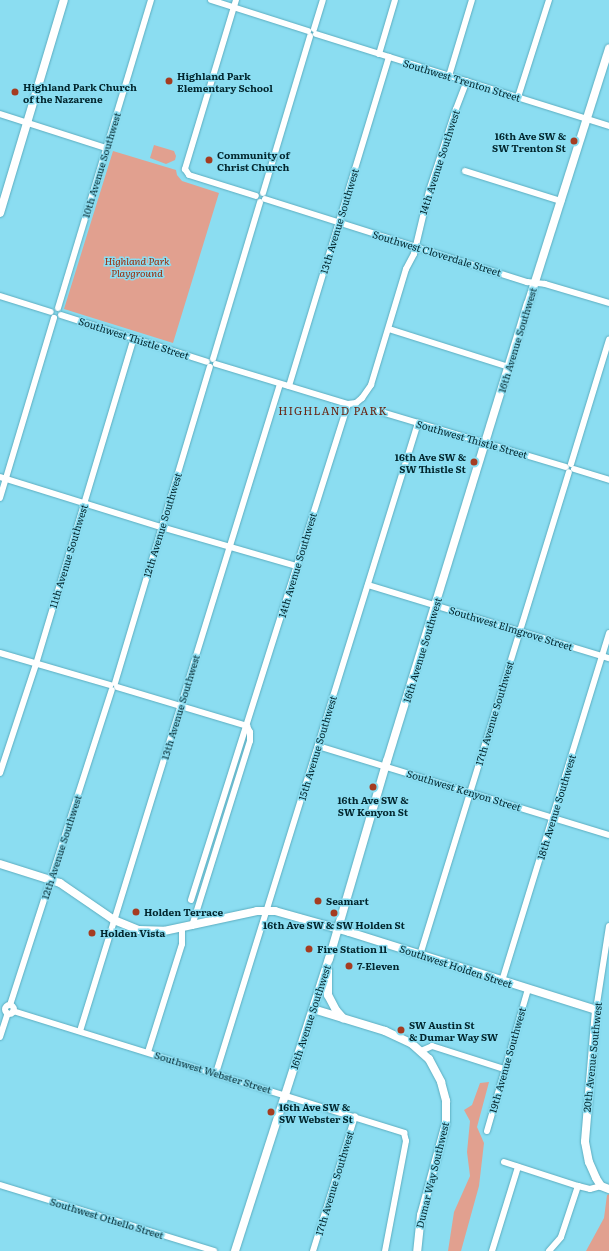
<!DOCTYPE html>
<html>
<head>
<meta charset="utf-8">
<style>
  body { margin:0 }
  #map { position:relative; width:609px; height:1251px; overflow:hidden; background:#8bddf1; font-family:Literata,serif }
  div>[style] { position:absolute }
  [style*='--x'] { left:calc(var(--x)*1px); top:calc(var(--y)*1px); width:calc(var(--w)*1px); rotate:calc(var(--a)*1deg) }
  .green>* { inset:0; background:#e1a08f }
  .roads { filter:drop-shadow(0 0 1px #5cadc0) drop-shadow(0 0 1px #5cadc0) }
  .minor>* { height:6px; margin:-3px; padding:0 3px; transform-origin:3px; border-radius:3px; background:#fff }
  .minor>.ring { margin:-3px; padding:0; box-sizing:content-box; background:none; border:6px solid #fff; border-radius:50% }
  .tertiary>* { height:8px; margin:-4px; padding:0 4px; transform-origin:4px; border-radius:4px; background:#fff }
  .dots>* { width:11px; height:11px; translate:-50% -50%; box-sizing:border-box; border:2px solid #8bddf1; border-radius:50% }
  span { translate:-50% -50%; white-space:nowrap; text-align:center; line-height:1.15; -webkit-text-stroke:3px #8bddf1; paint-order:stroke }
  .poi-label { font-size:10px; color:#02262e; font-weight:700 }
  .left { translate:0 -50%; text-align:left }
  .right { translate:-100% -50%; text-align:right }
  .street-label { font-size:10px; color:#02262e }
  .park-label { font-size:10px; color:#9b2804; font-style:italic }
  .neighbourhood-label { font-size:11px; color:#682615; letter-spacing:1px }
</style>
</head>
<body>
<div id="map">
  <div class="green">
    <i style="clip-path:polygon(154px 145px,174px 151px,176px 156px,175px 160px,166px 164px,150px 158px)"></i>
    <i style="clip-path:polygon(113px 151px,176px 170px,177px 175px,182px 181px,219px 193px,173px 343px,64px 309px)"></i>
    <i style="clip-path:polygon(489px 1082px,477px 1127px,484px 1143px,479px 1186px,461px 1251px,448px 1251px,454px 1212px,470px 1176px,467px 1152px,470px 1121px,464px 1110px,472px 1105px,480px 1083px)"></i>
    <i style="clip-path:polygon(609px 1194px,609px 1251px,586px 1251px,604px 1218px,607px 1195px)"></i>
  </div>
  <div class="roads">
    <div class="minor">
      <i style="--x:211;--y:0;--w:102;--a:17.7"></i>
      <i style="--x:236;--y:0;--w:177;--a:106.8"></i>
      <i style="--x:185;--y:169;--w:7;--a:56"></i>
      <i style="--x:189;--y:175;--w:70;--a:17.4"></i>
      <i style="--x:314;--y:29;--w:30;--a:-73"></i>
      <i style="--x:316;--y:34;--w:307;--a:17.4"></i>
      <i style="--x:379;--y:54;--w:56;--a:-73.5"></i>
      <i style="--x:449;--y:76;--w:79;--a:-73.2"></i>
      <i style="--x:518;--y:97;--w:102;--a:-72.3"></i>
      <i style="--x:0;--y:114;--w:111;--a:17.8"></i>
      <i style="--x:465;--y:171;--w:101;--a:17.4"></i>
      <i style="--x:263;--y:193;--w:164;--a:-73.3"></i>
      <i style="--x:265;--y:199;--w:275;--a:17.6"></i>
      <i style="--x:527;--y:282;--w:18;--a:6"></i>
      <i style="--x:545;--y:284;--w:67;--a:16.5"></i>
      <i style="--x:0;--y:296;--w:53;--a:17.4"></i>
      <i style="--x:58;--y:308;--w:322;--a:-73.2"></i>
      <i style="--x:61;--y:315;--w:153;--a:17.8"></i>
      <i style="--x:389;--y:329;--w:126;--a:17.6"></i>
      <i style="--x:213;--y:359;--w:164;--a:-73.3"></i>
      <i style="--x:216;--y:364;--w:138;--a:16.9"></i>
      <i style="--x:348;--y:404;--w:8;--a:-7"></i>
      <i style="--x:356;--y:403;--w:8;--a:-40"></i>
      <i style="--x:362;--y:398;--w:16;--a:-55"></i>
      <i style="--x:371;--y:385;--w:121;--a:-73.2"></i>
      <i style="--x:406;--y:269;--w:17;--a:-62"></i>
      <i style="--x:414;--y:254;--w:65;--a:-76.6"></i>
      <i style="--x:429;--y:191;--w:86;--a:-71.8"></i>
      <i style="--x:456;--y:109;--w:30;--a:-69"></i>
      <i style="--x:289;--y:386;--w:344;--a:-73.1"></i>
      <i style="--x:378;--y:411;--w:196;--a:16.6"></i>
      <i style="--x:571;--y:464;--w:130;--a:-73"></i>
      <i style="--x:574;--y:469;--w:37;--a:17"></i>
      <i style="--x:0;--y:477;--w:169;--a:17.3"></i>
      <i style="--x:161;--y:527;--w:141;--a:16.1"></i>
      <i style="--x:0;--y:498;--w:188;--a:-73.3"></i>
      <i style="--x:368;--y:585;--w:252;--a:16.9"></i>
      <i style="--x:0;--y:653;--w:115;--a:16.2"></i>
      <i style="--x:115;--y:683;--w:330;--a:-73.3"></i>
      <i style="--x:117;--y:687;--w:136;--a:16.7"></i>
      <i style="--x:318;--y:746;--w:304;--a:17"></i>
      <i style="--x:0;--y:773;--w:115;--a:-71.7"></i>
      <i style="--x:36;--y:664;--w:340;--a:-73.3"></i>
      <i style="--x:191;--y:900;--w:520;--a:-72.44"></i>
      <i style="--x:192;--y:926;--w:194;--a:-72.6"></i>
      <i style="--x:250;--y:741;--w:9;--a:-90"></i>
      <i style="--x:250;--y:732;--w:7;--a:-117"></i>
      <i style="--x:420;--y:955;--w:505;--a:-72.86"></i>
      <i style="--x:502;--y:981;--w:364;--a:-72.9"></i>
      <i class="ring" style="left:4.5px;top:1004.5px;width:3px;height:3px"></i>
      <i style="--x:10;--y:1005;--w:331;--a:-72.1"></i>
      <i style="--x:596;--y:1010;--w:85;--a:-81.2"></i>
      <i style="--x:13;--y:1011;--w:410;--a:17.3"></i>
      <i style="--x:404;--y:1133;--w:8;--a:76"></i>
      <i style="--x:406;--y:1141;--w:112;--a:100.8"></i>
      <i style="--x:80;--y:1031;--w:677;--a:-72.82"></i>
      <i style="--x:0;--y:1037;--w:25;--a:-72"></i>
      <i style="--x:421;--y:1051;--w:12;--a:-24"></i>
      <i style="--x:432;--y:1046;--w:76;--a:17.7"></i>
      <i style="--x:148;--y:1052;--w:113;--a:-72.5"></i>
      <i style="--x:182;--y:944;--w:15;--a:-90"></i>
      <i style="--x:216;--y:1073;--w:681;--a:-72.74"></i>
      <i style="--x:487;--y:1131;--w:148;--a:-73.9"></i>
      <i style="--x:504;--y:1162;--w:78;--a:18"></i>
      <i style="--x:578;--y:1186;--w:12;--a:14"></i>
      <i style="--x:590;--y:1189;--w:11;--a:-15"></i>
      <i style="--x:0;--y:1185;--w:224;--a:17.1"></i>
      <i style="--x:313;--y:1251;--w:141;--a:-72.7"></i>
      <i style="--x:492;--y:1251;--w:88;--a:-72.8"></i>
      <i style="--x:549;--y:1251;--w:18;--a:-49"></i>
      <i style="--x:561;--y:1237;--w:54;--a:-71.6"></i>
    </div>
    <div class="tertiary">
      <i style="--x:0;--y:213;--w:222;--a:-73.3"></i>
      <i style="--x:0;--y:864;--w:63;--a:17.6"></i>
      <i style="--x:60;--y:883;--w:65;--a:34.4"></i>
      <i style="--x:114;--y:920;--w:27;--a:22"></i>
      <i style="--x:139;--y:930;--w:25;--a:2"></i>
      <i style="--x:164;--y:931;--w:95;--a:-12.1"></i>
      <i style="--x:257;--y:911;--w:18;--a:0"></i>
      <i style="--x:275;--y:911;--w:77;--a:15.8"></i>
      <i style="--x:349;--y:932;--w:259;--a:17.5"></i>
      <i style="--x:596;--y:1010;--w:132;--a:94.8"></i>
      <i style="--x:585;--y:1142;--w:20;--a:79"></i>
      <i style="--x:589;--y:1162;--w:17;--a:66"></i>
      <i style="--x:596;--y:1178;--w:9;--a:58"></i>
      <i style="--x:601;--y:1186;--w:9;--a:21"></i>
      <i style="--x:328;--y:970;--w:25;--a:90"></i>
      <i style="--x:328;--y:995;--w:17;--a:62"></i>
      <i style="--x:336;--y:1010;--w:11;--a:49"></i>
      <i style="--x:313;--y:1009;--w:75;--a:17"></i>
      <i style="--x:385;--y:1031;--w:29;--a:25"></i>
      <i style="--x:411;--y:1043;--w:24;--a:42"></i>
      <i style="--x:429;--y:1059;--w:26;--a:62"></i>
      <i style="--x:441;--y:1082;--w:20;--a:75"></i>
      <i style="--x:446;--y:1101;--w:22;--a:90"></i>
      <i style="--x:446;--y:1123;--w:95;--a:105.2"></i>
      <i style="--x:421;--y:1215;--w:36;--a:96"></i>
      <i style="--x:235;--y:1251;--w:307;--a:-72.2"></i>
      <i style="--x:329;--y:959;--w:206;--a:-73.7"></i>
      <i style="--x:387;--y:761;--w:478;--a:-72.9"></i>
      <i style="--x:528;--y:304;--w:268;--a:-72.4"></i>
    </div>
  </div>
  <div class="dots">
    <i style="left:169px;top:81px;background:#a53c21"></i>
    <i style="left:15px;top:92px;background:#a53c21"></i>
    <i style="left:574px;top:141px;background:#a53c21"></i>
    <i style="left:209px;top:160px;background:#a53c21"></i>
    <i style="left:474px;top:462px;background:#a53c21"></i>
    <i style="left:373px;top:787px;background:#a53c21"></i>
    <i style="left:318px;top:901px;background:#a53c21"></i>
    <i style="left:136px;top:912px;background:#a53c21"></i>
    <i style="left:334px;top:913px;background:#a53c21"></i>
    <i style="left:92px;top:933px;background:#a53c21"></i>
    <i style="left:309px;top:949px;background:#a53c21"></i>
    <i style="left:349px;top:966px;background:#a53c21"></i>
    <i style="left:401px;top:1030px;background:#a53c21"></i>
    <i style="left:271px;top:1112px;background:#a53c21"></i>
  </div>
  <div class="poi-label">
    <span class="left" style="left:177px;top:81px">Highland Park<br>Elementary School</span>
    <span class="left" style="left:23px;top:92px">Highland Park Church<br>of the Nazarene</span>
    <span class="right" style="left:566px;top:141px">16th Ave SW &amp;<br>SW Trenton St</span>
    <span class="left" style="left:217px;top:160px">Community of<br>Christ Church</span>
    <span class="right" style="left:466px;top:462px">16th Ave SW &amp;<br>SW Thistle St</span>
    <span style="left:373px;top:805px">16th Ave SW &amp;<br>SW Kenyon St</span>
    <span class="left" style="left:326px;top:901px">Seamart</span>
    <span class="left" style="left:144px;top:912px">Holden Terrace</span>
    <span style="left:334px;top:925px">16th Ave SW &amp; SW Holden St</span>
    <span class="left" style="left:100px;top:933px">Holden Vista</span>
    <span class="left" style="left:317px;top:949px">Fire Station 11</span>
    <span class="left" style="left:357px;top:966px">7-Eleven</span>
    <span class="left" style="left:409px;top:1030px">SW Austin St<br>&amp; Dumar Way SW</span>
    <span class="left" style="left:279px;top:1112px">16th Ave SW &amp;<br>SW Webster St</span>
  </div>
  <div class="street-label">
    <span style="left:462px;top:80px;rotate:17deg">Southwest Trenton Street</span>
    <span style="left:439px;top:162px;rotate:-72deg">14th Avenue Southwest</span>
    <span style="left:101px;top:165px;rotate:-73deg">10th Avenue Southwest</span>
    <span style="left:339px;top:221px;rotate:-73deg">13th Avenue Southwest</span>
    <span style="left:437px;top:253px;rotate:17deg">Southwest Cloverdale Street</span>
    <span style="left:134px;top:338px;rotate:18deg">Southwest Thistle Street</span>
    <span style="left:517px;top:340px;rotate:-73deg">16th Avenue Southwest</span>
    <span style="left:472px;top:439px;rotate:16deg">Southwest Thistle Street</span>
    <span style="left:162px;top:525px;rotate:-73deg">12th Avenue Southwest</span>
    <span style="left:68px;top:556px;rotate:-73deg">11th Avenue Southwest</span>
    <span style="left:297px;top:565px;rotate:-73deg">14th Avenue Southwest</span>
    <span style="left:511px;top:628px;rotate:17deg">Southwest Elmgrove Street</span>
    <span style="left:422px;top:650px;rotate:-73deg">16th Avenue Southwest</span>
    <span style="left:180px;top:707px;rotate:-73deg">13th Avenue Southwest</span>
    <span style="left:494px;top:713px;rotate:-73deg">17th Avenue Southwest</span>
    <span style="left:317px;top:748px;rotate:-73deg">15th Avenue Southwest</span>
    <span style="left:464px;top:790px;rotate:17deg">Southwest Kenyon Street</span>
    <span style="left:556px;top:807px;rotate:-73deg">18th Avenue Southwest</span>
    <span style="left:61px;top:847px;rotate:-72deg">12th Avenue Southwest</span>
    <span style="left:456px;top:966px;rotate:18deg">Southwest Holden Street</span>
    <span style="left:310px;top:1017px;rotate:-72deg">16th Avenue Southwest</span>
    <span style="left:592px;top:1057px;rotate:-84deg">20th Avenue Southwest</span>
    <span style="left:507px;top:1060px;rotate:-74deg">19th Avenue Southwest</span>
    <span style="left:213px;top:1072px;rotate:17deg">Southwest Webster Street</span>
    <span style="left:432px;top:1175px;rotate:-76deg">Dumar Way Southwest</span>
    <span style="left:334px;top:1183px;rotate:-73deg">17th Avenue Southwest</span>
    <span style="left:107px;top:1218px;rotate:17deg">Southwest Othello Street</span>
  </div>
  <div class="park-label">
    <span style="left:137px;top:266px">Highland Park<br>Playground</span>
  </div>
  <div class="neighbourhood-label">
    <span style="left:333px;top:410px">HIGHLAND PARK</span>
  </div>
</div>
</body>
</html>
